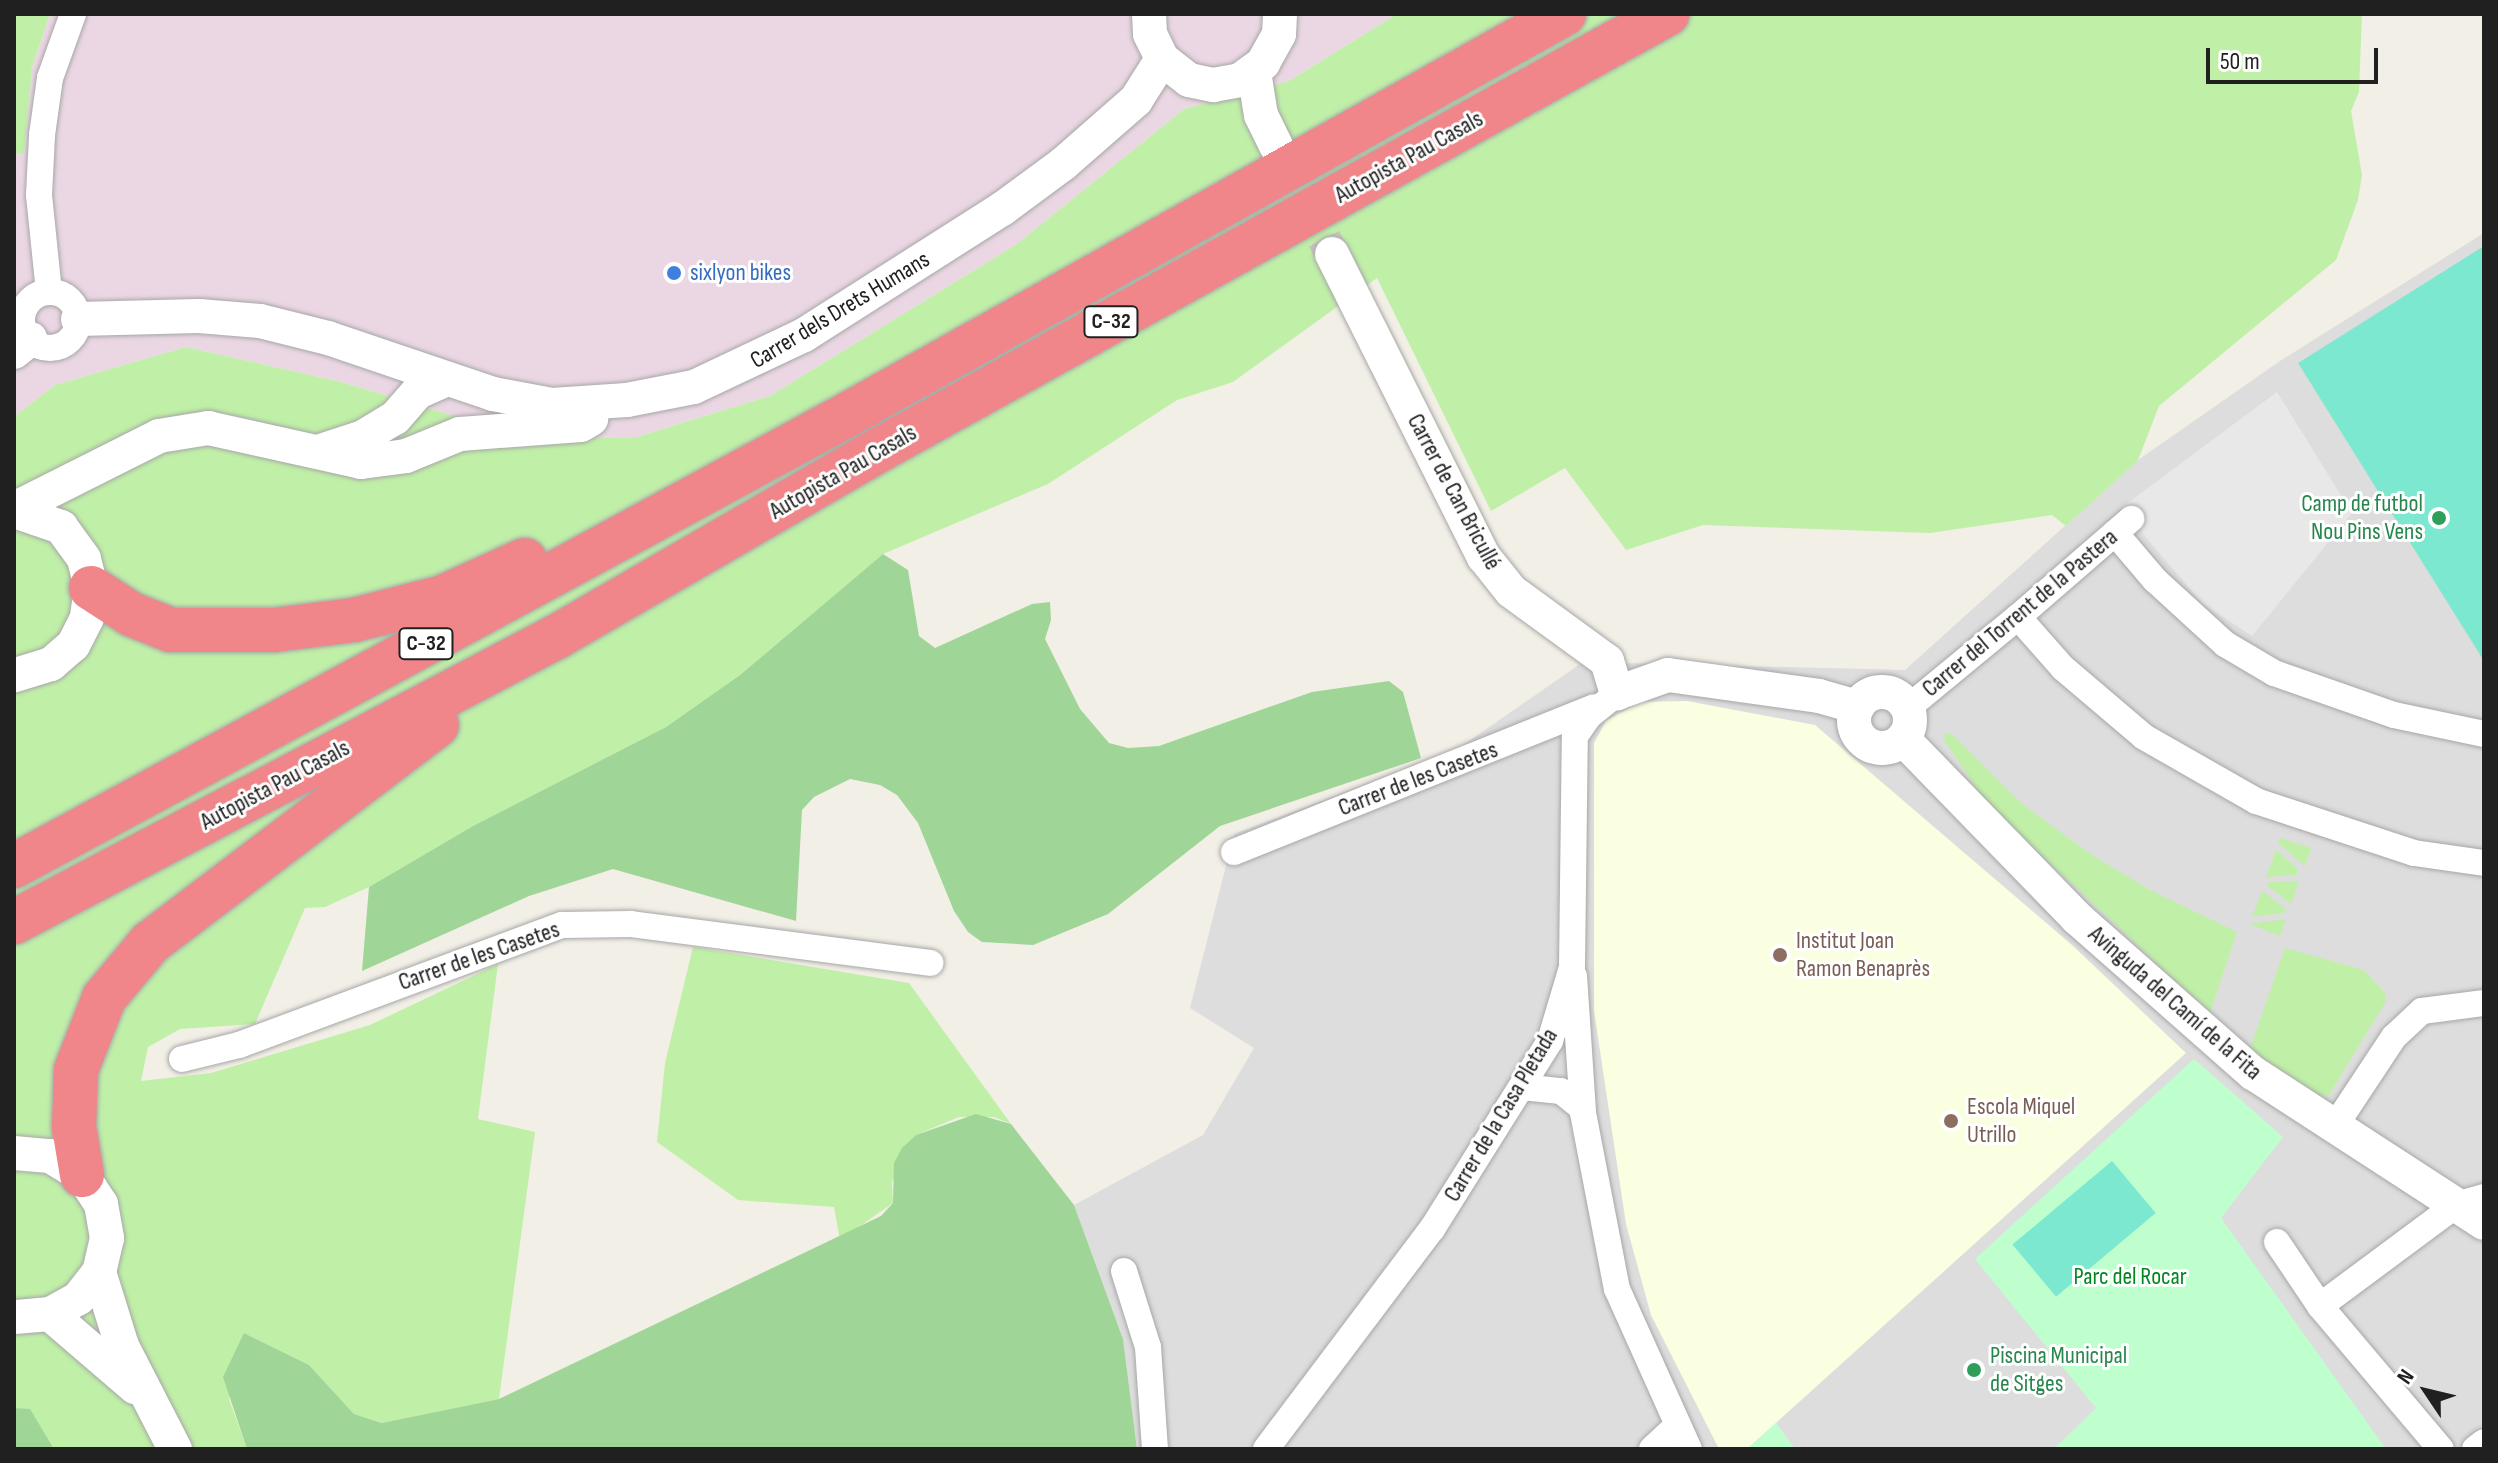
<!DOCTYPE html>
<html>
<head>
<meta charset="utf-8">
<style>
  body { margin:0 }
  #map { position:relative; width:2498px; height:1463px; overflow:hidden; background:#f2efe6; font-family:"Sofia Sans Condensed",sans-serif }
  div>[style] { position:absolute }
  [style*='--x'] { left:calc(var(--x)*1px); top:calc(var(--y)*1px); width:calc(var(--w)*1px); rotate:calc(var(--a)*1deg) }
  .residential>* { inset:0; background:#dedddd }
  .industrial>* { inset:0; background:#ebd7e4 }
  .education>* { inset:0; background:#faffe1 }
  .grass>* { inset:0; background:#c0f0a7 }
  .forest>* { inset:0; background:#9fd596 }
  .park>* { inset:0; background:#bfffce }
  .pitch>* { inset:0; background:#7ce8cf; transform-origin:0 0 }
  .parking>* { inset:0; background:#e8e8e8 }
  .tertiary-tunnel>* { height:34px; margin-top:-17px; transform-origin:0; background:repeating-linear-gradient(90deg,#c8c6be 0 34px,transparent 0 51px) }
  .roads { filter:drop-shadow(0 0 2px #a7a7a7) drop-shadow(0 0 2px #a7a7a7) }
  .minor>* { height:26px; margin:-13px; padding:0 13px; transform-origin:13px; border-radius:13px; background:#fff }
  .minor>.ring { margin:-13px; padding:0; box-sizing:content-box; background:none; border:26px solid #fff; border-radius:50% }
  .tertiary>* { height:34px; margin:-17px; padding:0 17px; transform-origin:17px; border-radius:17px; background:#fff }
  .tertiary>.ring { margin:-17px; padding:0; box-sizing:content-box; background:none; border:34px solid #fff; border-radius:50% }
  .motorway>* { height:44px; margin:-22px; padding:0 22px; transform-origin:22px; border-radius:22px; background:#f08689 }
  .dots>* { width:22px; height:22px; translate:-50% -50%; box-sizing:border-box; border:4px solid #fff; border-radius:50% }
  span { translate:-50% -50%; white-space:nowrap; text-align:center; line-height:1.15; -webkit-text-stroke:6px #fff; paint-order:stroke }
  .shield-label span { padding:2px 6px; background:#fff; border:2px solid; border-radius:6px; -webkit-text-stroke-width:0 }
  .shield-label { font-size:22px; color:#202020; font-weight:700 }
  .street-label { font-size:24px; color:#202020 }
  .shop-label { font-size:24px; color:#366cbe }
  .left { translate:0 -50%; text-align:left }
  .leisure-label { font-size:24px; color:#27864d }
  .right { translate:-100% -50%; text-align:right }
  .education-label { font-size:24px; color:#785e54 }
  .park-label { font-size:24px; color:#018620 }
  .frame { position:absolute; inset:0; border:16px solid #202020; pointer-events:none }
  .north { position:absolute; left:2386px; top:1351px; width:80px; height:80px; -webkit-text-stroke:6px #fff; paint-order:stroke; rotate:305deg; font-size:22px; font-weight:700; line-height:32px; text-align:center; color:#202020 }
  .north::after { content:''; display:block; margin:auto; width:28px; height:36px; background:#202020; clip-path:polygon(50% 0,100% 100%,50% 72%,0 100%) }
  .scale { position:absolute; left:2206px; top:48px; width:172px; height:36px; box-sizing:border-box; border:4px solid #202020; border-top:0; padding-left:10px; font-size:24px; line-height:28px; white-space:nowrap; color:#202020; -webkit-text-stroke:6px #fff; paint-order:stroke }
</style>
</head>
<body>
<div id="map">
  <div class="residential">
    <i style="clip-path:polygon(2484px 233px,2484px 1449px,1137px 1449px,1123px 1339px,1074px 1205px,1203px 1135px,1254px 1048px,1190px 1008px,1234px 834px,1456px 750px,1583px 662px,1905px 670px,2138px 460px,2280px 361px)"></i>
  </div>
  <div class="industrial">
    <i style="clip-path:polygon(50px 14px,1397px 14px,1289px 81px,1184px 109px,1017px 244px,770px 396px,637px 437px,533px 440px,341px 382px,186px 347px,55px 385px,14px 417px,14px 154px,24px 152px,32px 67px)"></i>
  </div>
  <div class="education">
    <i style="clip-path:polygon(1687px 701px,1815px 725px,2072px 945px,2186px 1053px,1747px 1449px,1719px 1449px,1651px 1315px,1626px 1224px,1594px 1011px,1594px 743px,1606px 721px,1640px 702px)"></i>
  </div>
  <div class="grass">
    <i style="clip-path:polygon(14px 14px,50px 14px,32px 67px,24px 153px,14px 154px)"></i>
    <i style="clip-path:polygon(1397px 14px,2362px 14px,2359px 92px,2351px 111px,2362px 175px,2358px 200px,2336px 260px,2159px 406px,2138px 460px,2066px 526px,2052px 515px,1930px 533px,1703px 525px,1626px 550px,1565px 468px,1491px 511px,1377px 278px,1233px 382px,1177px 400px,1048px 484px,883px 554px,740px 675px,666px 727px,473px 826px,369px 887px,325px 907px,305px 908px,255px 1024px,180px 1029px,148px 1047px,141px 1081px,211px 1073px,370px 1025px,498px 964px,478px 1119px,535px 1132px,499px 1399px,383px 1423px,354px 1414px,309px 1365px,244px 1333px,229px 1399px,247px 1449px,54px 1449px,30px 1410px,14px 1408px,14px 417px,55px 385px,186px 347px,341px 382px,533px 440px,637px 437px,770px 396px,1017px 244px,1184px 109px,1289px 81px)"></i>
    <i style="clip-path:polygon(1945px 733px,1952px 734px,2022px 804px,2092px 855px,2150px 890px,2237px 932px,2210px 1013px,1987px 804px,1944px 740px)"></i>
    <i style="clip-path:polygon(2280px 838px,2311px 848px,2305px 866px,2278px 843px)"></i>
    <i style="clip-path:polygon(2276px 850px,2297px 868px,2297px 875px,2266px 877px)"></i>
    <i style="clip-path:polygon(2299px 881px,2291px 904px,2267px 886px,2269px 882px)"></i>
    <i style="clip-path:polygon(2262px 891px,2285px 908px,2284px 913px,2252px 917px)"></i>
    <i style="clip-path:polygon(2286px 919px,2280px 936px,2249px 924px)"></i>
    <i style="clip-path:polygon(693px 947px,909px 983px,1011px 1124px,994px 1117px,959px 1117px,916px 1135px,892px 1182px,893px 1203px,840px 1240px,834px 1207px,738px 1200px,657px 1142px,665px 1063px)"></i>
    <i style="clip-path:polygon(2285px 948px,2364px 970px,2385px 993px,2386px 1001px,2329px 1095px,2312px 1096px,2250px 1049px)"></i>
  </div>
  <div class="forest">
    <i style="clip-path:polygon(883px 554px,908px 570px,919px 636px,935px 648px,1032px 604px,1050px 602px,1051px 620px,1045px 639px,1080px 709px,1109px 743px,1128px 748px,1159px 746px,1312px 692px,1389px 681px,1403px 692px,1421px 758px,1220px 826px,1108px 914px,1033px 945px,982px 942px,968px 932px,954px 911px,918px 823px,897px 795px,880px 785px,850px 779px,814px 797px,802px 810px,796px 921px,613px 869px,529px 896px,362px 971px,369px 887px,473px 826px,666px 727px,740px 675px)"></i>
    <i style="clip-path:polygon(976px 1114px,1011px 1124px,1074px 1205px,1123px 1339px,1137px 1449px,247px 1449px,223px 1377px,244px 1333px,309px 1365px,354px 1414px,382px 1423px,499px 1399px,881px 1216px,893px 1203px,894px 1163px,902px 1148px,916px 1135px)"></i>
    <i style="clip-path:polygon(14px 1408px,30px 1409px,54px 1449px,14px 1449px)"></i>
  </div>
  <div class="park">
    <i style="clip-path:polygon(2194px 1059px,2283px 1137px,2221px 1218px,2386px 1449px,2054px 1449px,2096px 1408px,1975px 1259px)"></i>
    <i style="clip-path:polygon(1776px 1423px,1795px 1449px,1747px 1449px)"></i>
  </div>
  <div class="pitch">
    <i style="clip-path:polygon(2484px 246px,2484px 661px,2298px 363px)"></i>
    <i style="left:2112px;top:1161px;width:68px;height:130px;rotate:50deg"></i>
  </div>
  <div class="parking">
    <i style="clip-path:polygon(2277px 392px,2352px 513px,2252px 636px,2202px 603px,2121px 508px)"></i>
  </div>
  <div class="tertiary-tunnel">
    <i style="--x:1277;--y:148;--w:119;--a:62.6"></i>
  </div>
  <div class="roads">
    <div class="minor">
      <i style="--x:49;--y:292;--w:98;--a:-95.9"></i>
      <i style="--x:39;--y:195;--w:60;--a:-87.1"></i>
      <i style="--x:42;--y:135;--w:58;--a:-82"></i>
      <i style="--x:50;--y:78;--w:68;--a:-70.2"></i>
      <i class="ring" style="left:22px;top:292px;width:30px;height:30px"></i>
      <i style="--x:2115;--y:533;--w:62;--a:49.6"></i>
      <i style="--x:2155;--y:580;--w:95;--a:42.4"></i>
      <i style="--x:2225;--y:644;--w:57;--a:30.6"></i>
      <i style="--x:2274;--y:673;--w:127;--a:19.3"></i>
      <i style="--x:2394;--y:715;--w:92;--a:11.9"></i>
      <i style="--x:2018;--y:617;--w:68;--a:48.6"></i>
      <i style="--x:2063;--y:668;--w:106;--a:40.4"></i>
      <i style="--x:2144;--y:737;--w:129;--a:29.7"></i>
      <i style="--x:2256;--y:801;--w:166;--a:18.2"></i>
      <i style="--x:2414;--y:853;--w:71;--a:8.1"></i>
      <i style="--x:1906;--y:704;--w:10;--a:-17"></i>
      <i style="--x:1916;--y:701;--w:132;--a:-39.5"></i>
      <i style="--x:2018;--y:617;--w:150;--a:-40.9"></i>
      <i style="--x:1234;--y:852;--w:388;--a:-21.9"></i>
      <i style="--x:1574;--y:976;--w:137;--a:86.2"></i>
      <i style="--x:1583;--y:1113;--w:179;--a:79.1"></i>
      <i style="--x:1617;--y:1289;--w:175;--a:65.8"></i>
      <i style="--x:182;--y:1059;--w:59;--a:-13.8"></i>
      <i style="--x:239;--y:1045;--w:345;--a:-20.4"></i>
      <i style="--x:562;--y:925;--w:69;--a:-0.8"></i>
      <i style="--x:631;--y:924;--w:302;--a:7.4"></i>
      <i style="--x:1522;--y:1087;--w:39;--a:6"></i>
      <i style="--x:1561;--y:1091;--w:27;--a:39"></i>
      <i style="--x:2335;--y:1126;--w:107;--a:-56.5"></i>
      <i style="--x:2394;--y:1037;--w:38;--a:-43"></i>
      <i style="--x:2422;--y:1011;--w:63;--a:-7.4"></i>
      <i style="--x:2277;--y:1242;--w:77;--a:56.1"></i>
      <i style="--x:2320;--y:1306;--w:187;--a:49.8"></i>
      <i style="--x:1124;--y:1271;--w:80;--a:72.5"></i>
      <i style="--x:1148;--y:1347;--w:102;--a:86.1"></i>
      <i style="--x:2320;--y:1306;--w:169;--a:-36.6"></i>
      <i style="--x:2456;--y:1205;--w:29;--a:-16"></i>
      <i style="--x:1266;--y:1449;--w:276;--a:-53"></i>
      <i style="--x:1432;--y:1229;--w:222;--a:-57.9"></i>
      <i style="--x:1550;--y:1041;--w:77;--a:-73.4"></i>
      <i style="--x:1572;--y:967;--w:231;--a:-89.3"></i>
      <i style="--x:1575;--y:736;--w:24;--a:-55"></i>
      <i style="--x:1589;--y:716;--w:36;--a:-39"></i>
      <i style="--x:1652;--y:1449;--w:34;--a:-43"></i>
      <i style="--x:2475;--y:1449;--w:11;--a:-38"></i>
    </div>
    <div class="tertiary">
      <i style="--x:1149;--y:14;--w:20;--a:87"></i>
      <i style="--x:1150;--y:34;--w:28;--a:64"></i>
      <i style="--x:1162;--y:59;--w:34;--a:38"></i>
      <i style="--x:1189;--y:80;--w:25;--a:12"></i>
      <i style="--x:1213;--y:85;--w:27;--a:-10"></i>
      <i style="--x:1240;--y:80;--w:29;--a:-36"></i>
      <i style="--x:1263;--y:63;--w:33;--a:-61"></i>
      <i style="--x:1279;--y:34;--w:20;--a:-87"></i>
      <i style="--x:1254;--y:72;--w:44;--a:80.8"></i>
      <i style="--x:1261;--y:115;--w:34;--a:64"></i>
      <i style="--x:1332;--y:254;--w:339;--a:63.4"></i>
      <i style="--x:1484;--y:557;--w:43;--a:51.5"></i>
      <i style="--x:1511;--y:591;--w:119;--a:36.1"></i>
      <i style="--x:1607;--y:661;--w:34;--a:73"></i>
      <i style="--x:1617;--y:693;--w:54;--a:-19.4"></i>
      <i style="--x:1668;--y:675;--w:152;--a:7.9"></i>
      <i style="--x:1819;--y:696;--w:40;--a:16"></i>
      <i style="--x:78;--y:319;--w:121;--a:-1.4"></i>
      <i style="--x:199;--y:316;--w:61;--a:4.7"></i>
      <i style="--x:260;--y:321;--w:70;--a:14"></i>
      <i style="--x:328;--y:338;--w:174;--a:18.7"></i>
      <i style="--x:493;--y:394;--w:60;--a:10.6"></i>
      <i style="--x:552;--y:405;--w:75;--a:-3.8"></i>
      <i style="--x:627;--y:400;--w:68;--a:-11"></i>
      <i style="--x:694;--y:387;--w:122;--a:-25.3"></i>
      <i style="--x:804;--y:335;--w:235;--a:-32.5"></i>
      <i style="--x:1002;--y:209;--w:76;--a:-36.4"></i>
      <i style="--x:1063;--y:164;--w:97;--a:-41.2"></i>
      <i style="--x:1136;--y:100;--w:49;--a:-57.6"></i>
      <i style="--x:14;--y:352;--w:21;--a:-39"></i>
      <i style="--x:324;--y:450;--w:41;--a:-18.4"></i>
      <i style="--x:363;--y:437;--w:37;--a:-31"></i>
      <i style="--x:395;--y:418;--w:35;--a:-49"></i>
      <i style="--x:418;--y:392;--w:32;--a:-24"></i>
      <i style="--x:14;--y:509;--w:162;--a:-26.7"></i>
      <i style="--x:159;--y:436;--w:50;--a:-9.3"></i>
      <i style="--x:208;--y:428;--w:157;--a:12.5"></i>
      <i style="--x:361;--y:462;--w:45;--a:-7.6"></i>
      <i style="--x:406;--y:456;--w:58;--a:-22.2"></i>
      <i style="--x:460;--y:434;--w:121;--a:-4.3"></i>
      <i style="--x:581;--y:425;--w:12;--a:-31"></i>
      <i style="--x:14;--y:511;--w:50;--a:18.8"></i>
      <i style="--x:61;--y:527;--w:39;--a:54"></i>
      <i style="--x:84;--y:559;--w:30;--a:76"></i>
      <i style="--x:91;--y:588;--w:30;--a:98"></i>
      <i style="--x:87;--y:618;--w:30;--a:117"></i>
      <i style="--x:73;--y:645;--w:29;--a:139"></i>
      <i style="--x:51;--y:664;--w:39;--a:163"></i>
      <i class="ring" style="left:1854px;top:692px;width:22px;height:22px"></i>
      <i style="--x:1903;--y:739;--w:250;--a:45.8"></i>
      <i style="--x:2077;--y:918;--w:235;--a:41.4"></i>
      <i style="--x:2253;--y:1073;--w:275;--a:33"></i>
      <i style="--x:14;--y:1153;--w:36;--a:5"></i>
      <i style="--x:50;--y:1156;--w:37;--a:31"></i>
      <i style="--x:82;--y:1175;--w:35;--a:57"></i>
      <i style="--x:101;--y:1204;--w:35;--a:80"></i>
      <i style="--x:107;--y:1238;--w:35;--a:103"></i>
      <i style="--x:99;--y:1272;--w:33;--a:128"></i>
      <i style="--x:79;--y:1298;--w:33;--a:151"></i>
      <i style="--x:50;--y:1314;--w:36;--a:175"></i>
      <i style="--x:99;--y:1272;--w:77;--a:72.7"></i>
      <i style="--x:122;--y:1346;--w:116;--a:62.8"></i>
      <i style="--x:50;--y:1314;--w:112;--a:40.7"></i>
    </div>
    <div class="motorway">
      <i style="--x:91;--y:588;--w:48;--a:33"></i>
      <i style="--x:131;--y:614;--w:43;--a:21.8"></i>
      <i style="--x:171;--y:630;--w:103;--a:0"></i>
      <i style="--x:274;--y:630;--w:81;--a:-7.1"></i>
      <i style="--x:354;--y:620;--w:90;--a:-14.2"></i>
      <i style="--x:441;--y:598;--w:92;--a:-24.3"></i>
      <i style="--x:14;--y:866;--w:937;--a:-28.43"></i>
      <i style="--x:838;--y:420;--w:832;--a:-29.22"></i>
      <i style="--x:14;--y:922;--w:615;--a:-27.73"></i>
      <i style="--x:558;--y:636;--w:371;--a:-30.1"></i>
      <i style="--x:879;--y:450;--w:901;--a:-28.96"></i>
      <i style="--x:82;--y:1175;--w:49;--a:-99.5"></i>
      <i style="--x:74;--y:1127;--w:57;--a:-88"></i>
      <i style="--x:76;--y:1070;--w:77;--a:-68.7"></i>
      <i style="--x:104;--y:998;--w:72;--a:-50.1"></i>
      <i style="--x:150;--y:943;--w:360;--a:-37.2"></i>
    </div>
  </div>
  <div class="dots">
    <i style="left:674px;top:273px;background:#3f7fe0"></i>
    <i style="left:2439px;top:518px;background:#2e9e5b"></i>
    <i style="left:1780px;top:955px;background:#8d6e63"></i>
    <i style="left:1951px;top:1121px;background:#8d6e63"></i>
    <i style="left:1974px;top:1370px;background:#2e9e5b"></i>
  </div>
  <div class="shield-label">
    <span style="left:1111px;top:322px">C-32</span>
    <span style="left:426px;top:644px">C-32</span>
  </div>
  <div class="street-label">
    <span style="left:1409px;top:157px;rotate:-29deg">Autopista Pau Casals</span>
    <span style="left:840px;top:310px;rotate:-31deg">Carrer dels Drets Humans</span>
    <span style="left:843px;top:472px;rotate:-30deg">Autopista Pau Casals</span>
    <span style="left:1454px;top:492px;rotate:62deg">Carrer de Can Bricullé</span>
    <span style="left:2020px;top:613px;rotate:-40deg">Carrer del Torrent de la Pastera</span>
    <span style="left:1418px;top:779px;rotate:-21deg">Carrer de les Casetes</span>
    <span style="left:275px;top:785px;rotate:-28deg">Autopista Pau Casals</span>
    <span style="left:479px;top:956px;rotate:-19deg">Carrer de les Casetes</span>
    <span style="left:2175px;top:1003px;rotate:41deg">Avinguda del Camí de la Fita</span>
    <span style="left:1501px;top:1115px;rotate:-59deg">Carrer de la Casa Pletada</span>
  </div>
  <div class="shop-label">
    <span class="left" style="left:690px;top:273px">sixlyon bikes</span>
  </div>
  <div class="leisure-label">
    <span class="right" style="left:2423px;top:518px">Camp de futbol<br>Nou Pins Vens</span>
    <span class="left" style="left:1990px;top:1370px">Piscina Municipal<br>de Sitges</span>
  </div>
  <div class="education-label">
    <span class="left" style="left:1796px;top:955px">Institut Joan<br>Ramon Benaprès</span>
    <span class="left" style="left:1967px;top:1121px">Escola Miquel<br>Utrillo</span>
  </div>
  <div class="park-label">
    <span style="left:2130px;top:1277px">Parc del Rocar</span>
  </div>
  <div class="frame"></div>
  <div class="north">N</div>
  <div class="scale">50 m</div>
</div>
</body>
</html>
